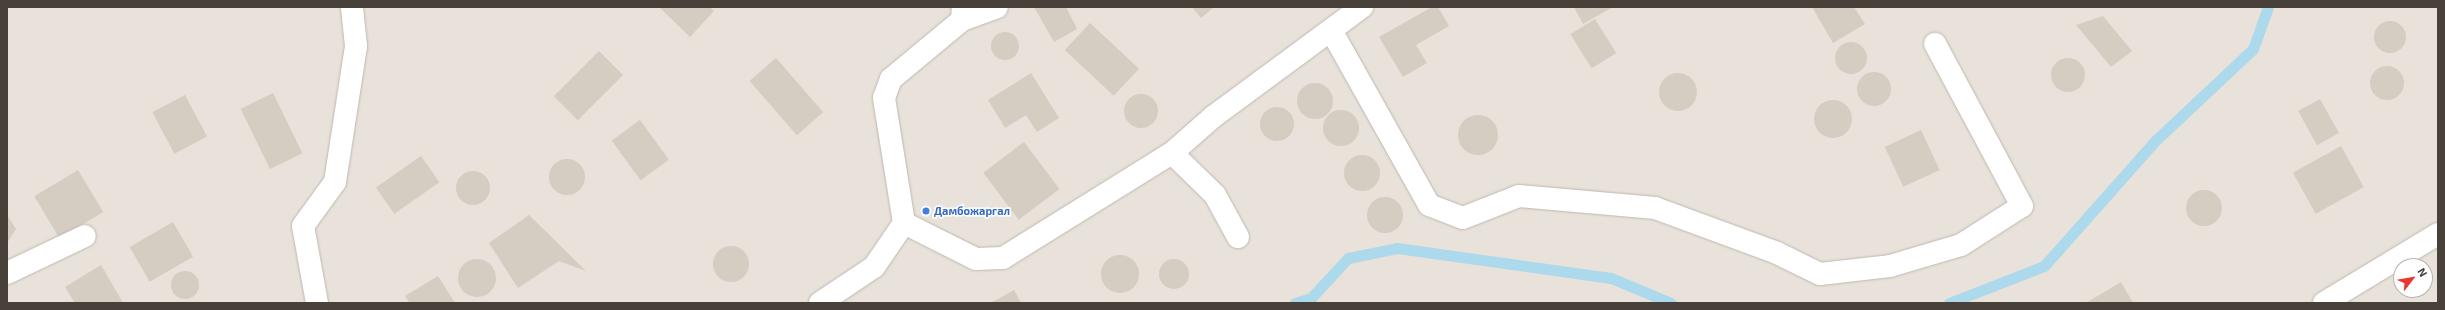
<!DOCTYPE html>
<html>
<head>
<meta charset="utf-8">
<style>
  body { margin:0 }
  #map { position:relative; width:2445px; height:310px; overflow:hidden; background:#f4f1ec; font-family:"Exo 2",sans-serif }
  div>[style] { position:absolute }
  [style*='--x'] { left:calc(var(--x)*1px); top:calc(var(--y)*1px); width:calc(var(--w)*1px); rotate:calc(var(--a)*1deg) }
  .residential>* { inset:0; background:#e8e2da }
  .stream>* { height:11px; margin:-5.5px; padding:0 5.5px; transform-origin:5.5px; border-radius:5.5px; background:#add9ec }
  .building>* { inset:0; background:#d5ccc2; transform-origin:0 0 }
  .round { border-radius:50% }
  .roads { filter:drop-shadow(0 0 1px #bfb8af) drop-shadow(0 0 1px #bfb8af) }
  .minor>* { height:22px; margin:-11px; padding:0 11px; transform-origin:11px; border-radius:11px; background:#fff }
  .tertiary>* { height:22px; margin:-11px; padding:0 11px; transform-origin:11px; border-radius:11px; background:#fff }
  .dots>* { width:11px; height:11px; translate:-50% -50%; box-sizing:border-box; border:2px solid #fff; border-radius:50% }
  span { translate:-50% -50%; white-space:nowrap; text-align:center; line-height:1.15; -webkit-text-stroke:3px #fff; paint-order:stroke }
  .shop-label { font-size:11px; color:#366cbe; font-weight:700 }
  .left { translate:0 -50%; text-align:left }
  .frame { position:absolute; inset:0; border:8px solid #48413a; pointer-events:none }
  .north { position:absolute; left:2393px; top:258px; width:40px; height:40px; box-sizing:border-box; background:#fff; border:1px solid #b6b3b0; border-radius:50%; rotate:59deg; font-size:11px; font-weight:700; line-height:16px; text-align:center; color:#48413a }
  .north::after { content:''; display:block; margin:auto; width:14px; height:18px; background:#ea362d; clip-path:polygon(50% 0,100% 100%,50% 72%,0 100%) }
</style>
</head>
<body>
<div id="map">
  <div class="residential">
    <i style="clip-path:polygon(evenodd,7px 7px,2438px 7px,2438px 303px,7px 303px,7px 7px,2401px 266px,2425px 266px,2425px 290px,2401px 290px,2401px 266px)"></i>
  </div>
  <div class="stream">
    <i style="--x:1295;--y:303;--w:17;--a:-17"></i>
    <i style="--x:1311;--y:298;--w:54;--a:-47.2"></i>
    <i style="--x:1348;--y:258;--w:50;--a:-11.5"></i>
    <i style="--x:1397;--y:248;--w:216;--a:8"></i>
    <i style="--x:1611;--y:278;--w:65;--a:22.6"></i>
    <i style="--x:1949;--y:303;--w:102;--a:-21.3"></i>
    <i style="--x:2044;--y:266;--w:167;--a:-48.4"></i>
    <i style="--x:2155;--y:141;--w:134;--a:-43.2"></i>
    <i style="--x:2253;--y:49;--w:45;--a:-70.3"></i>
  </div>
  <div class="building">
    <i style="clip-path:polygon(659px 7px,710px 7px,714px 11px,690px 37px)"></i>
    <i style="clip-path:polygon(1034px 7px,1066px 7px,1077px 29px,1054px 42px)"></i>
    <i style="clip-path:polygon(1192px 7px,1214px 7px,1201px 18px)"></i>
    <i style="clip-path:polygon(1432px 7px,1438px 7px,1449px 26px,1416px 45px,1427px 63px,1403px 77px,1379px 37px)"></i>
    <i style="clip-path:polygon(1574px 7px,1613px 7px,1583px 24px)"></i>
    <i style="clip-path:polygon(1812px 7px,1854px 7px,1865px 24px,1833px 43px)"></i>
    <i style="clip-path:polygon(2103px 16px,2132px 51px,2111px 67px,2076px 25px)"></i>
    <i style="left:1595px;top:19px;width:40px;height:29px;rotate:58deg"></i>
    <i class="round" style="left:2374px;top:21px;width:32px;height:32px"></i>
    <i style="left:1090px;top:23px;width:67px;height:37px;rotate:43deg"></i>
    <i class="round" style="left:991px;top:32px;width:28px;height:28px"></i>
    <i class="round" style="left:1835px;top:42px;width:32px;height:32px"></i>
    <i style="left:599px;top:51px;width:34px;height:64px;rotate:45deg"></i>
    <i style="left:776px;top:58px;width:72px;height:35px;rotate:49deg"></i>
    <i class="round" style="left:2051px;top:58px;width:34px;height:34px"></i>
    <i class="round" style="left:2370px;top:66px;width:34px;height:34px"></i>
    <i class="round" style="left:1857px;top:72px;width:34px;height:34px"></i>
    <i style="clip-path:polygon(1031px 73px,1059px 118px,1037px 132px,1026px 115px,1005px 128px,988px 100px)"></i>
    <i class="round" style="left:1659px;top:73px;width:38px;height:38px"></i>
    <i class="round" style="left:1297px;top:83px;width:36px;height:36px"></i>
    <i style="left:273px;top:93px;width:67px;height:36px;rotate:64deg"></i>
    <i class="round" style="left:1124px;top:94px;width:34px;height:34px"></i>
    <i style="left:185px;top:95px;width:47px;height:37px;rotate:62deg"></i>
    <i style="left:2320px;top:99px;width:39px;height:25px;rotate:61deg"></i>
    <i class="round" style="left:1814px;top:100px;width:38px;height:38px"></i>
    <i class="round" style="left:1260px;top:107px;width:34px;height:34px"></i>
    <i class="round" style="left:1323px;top:110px;width:36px;height:36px"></i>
    <i class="round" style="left:1458px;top:115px;width:40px;height:40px"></i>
    <i style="left:640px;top:120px;width:49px;height:35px;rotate:54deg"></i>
    <i style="left:1921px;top:130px;width:44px;height:40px;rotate:65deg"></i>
    <i style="left:1024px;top:142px;width:59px;height:51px;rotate:53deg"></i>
    <i style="left:2341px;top:146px;width:47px;height:55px;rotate:61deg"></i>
    <i class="round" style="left:1344px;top:155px;width:36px;height:36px"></i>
    <i style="left:421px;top:156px;width:32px;height:55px;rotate:55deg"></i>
    <i class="round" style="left:549px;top:159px;width:36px;height:36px"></i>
    <i style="left:78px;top:170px;width:49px;height:51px;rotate:59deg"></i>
    <i class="round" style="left:456px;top:171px;width:34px;height:34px"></i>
    <i class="round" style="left:2186px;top:190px;width:36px;height:36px"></i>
    <i class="round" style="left:1367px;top:197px;width:36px;height:36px"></i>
    <i style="clip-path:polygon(7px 215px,16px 229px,7px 243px)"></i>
    <i style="clip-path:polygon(529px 215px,586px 271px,559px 261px,518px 288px,489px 243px)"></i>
    <i style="left:173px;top:222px;width:40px;height:50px;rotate:60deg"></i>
    <i class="round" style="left:713px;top:246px;width:36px;height:36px"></i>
    <i class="round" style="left:1101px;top:255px;width:38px;height:38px"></i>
    <i class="round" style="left:458px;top:259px;width:38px;height:38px"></i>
    <i class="round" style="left:1159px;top:259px;width:30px;height:30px"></i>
    <i style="clip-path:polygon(101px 265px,123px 303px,75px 303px,65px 287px)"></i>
    <i class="round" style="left:171px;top:271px;width:28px;height:28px"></i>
    <i style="clip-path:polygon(438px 276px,455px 303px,410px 303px,405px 296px)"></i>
    <i style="clip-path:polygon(2121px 282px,2133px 303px,2086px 303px)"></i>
    <i style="clip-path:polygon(1014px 290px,1021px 303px,991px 303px)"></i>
  </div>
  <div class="roads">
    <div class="minor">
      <i style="--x:962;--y:20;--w:37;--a:-20"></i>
      <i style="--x:1332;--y:32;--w:198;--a:60.7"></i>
      <i style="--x:1429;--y:205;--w:36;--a:21"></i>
      <i style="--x:1463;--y:218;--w:60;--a:-21.4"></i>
      <i style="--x:1519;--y:196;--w:137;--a:5"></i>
      <i style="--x:1655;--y:208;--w:130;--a:20.2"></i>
      <i style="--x:1777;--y:253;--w:48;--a:26"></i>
      <i style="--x:1820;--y:274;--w:70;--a:-6.5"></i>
      <i style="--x:1890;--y:266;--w:74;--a:-16.5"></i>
      <i style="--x:1961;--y:245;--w:72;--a:-32.6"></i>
      <i style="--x:2022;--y:206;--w:184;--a:-118.2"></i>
      <i style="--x:1172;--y:153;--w:60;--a:44.3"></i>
      <i style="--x:1215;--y:195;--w:48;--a:61.3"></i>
      <i style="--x:904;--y:223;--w:127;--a:-99.1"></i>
      <i style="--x:884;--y:98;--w:20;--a:-70"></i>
      <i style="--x:891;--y:79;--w:92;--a:-39.7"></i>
      <i style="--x:962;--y:20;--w:13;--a:-86"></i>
      <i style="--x:7;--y:273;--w:86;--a:-25.4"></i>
      <i style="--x:317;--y:303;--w:78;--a:-100.3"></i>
      <i style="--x:303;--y:226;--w:54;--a:-54"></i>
      <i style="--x:335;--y:182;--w:138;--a:-81.2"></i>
      <i style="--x:356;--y:46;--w:39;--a:-96"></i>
      <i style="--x:820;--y:303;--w:65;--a:-33.7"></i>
      <i style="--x:874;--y:267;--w:53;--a:-55.7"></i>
      <i style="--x:904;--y:223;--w:80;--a:26.6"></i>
      <i style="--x:976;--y:259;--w:27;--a:-2"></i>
      <i style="--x:1003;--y:258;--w:199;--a:-31.9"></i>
      <i style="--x:1172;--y:153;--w:56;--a:-41.4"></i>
      <i style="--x:1214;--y:116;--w:184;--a:-36.4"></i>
    </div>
    <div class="tertiary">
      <i style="--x:2324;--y:303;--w:133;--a:-31.2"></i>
    </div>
  </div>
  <div class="dots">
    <i style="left:926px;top:211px;background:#3f7fe0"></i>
  </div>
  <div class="shop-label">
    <span class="left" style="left:934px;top:211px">Дамбожаргал</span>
  </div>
  <div class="frame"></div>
  <div class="north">N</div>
</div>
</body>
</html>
